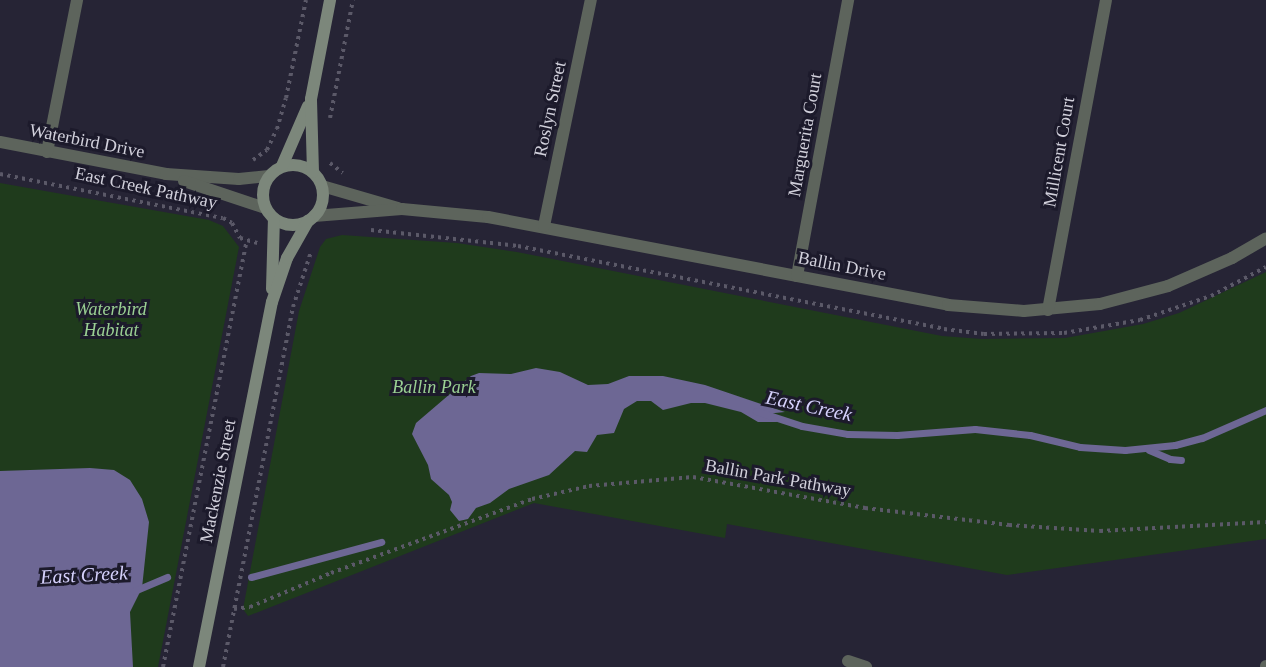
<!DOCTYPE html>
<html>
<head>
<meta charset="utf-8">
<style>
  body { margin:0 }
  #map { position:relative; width:1266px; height:667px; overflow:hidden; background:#262435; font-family:"Times New Roman",serif }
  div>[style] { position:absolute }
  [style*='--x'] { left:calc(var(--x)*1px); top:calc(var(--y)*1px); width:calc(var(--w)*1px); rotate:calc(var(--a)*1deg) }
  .green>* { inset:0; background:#1f3b1c }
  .water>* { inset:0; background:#6d6794 }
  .stream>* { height:7px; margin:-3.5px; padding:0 3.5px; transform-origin:3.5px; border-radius:3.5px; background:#6d6794 }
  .path>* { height:4px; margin-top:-2px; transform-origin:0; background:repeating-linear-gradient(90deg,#5b5968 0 3px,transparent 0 7.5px) }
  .street>* { height:12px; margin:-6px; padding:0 6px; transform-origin:6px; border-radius:6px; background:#5d645c }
  .secondary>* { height:12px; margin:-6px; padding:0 6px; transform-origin:6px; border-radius:6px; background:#7c877b }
  .secondary>.ring { margin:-6px; padding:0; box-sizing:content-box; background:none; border:12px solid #7c877b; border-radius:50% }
  span { translate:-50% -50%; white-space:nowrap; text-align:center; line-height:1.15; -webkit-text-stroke:6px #1c1a2b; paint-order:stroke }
  .street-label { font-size:18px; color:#d1d0db }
  .park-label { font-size:18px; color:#9ad093; font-style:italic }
  .water-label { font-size:20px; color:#d5d1fc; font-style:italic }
</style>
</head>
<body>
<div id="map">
  <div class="green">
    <i style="clip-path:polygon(0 183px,209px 220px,223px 226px,239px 247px,158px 667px,0 667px)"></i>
    <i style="clip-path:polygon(342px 235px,457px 243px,517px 252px,942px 336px,982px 339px,1065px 338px,1143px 324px,1179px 313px,1266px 272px,1266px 539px,1007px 575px,727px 524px,725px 538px,534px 503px,248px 616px,243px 609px,299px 311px,320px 247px,326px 239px)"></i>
  </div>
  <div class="water">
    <i style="clip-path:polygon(536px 368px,560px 372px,588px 385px,608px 384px,629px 376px,663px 376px,705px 385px,785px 412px,765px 414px,778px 422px,758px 422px,741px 412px,705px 403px,691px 403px,663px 410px,651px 401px,637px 401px,624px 409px,614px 433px,597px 435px,587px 452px,575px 451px,549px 475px,509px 489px,490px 503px,476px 508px,468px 519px,459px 521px,450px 510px,452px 502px,449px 495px,431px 479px,428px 465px,412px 434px,416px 423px,471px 376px,479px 373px,511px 374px)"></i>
    <i style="clip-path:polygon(90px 468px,114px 470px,130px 480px,142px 499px,149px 522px,142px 588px,130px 612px,133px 667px,0 667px,0 471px)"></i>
  </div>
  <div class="stream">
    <i style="--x:756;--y:411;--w:48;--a:18.1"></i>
    <i style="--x:802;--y:426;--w:47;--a:9.9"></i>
    <i style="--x:848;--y:434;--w:49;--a:1.2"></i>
    <i style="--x:897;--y:435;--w:78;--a:-4.4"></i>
    <i style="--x:975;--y:429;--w:55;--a:6.2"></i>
    <i style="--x:1030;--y:435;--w:51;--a:13.5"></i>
    <i style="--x:1080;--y:447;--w:45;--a:3.8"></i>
    <i style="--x:1125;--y:450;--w:50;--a:-5.7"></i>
    <i style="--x:1175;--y:445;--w:28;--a:-15"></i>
    <i style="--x:1202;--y:438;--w:70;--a:-23.6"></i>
    <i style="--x:1149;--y:450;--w:23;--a:23"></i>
    <i style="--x:1170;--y:459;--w:11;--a:5"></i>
    <i style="--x:251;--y:577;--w:135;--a:-15.1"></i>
    <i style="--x:134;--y:591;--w:36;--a:-23"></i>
  </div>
  <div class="path">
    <i style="--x:330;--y:118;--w:120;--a:-79"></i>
    <i style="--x:253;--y:160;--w:17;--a:-36"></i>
    <i style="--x:267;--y:150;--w:23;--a:-65"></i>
    <i style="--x:277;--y:129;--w:32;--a:-74"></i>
    <i style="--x:286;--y:98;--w:100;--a:-78.5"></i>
    <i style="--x:330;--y:163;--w:16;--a:38"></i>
    <i style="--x:0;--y:174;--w:227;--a:11.2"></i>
    <i style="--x:223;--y:218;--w:10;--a:29"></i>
    <i style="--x:232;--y:223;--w:17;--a:62"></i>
    <i style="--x:240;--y:238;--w:18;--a:16"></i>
    <i style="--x:371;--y:230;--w:148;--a:6.2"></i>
    <i style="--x:518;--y:246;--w:434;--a:11"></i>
    <i style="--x:944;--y:329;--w:40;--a:7.1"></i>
    <i style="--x:984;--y:334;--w:80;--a:-0.7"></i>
    <i style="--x:1064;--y:333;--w:77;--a:-9.7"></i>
    <i style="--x:1140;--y:320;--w:75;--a:-18.7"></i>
    <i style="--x:1211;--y:296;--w:62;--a:-27.8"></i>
    <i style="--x:234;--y:609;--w:16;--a:-7"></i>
    <i style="--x:250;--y:607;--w:88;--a:-22.8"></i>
    <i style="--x:331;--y:573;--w:214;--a:-20.2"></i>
    <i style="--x:532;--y:499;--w:58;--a:-12.8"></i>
    <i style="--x:589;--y:486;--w:104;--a:-4.9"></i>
    <i style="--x:693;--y:477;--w:175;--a:10.2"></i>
    <i style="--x:865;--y:508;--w:145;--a:6.7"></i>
    <i style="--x:1009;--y:525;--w:91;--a:3.8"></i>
    <i style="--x:1100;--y:531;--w:166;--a:-3.1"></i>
    <i style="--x:163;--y:667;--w:435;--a:-78.9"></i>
    <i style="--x:223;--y:667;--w:367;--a:-79"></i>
    <i style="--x:293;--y:307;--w:58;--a:-71.9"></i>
  </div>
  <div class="street">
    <i style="--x:0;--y:142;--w:169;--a:10.9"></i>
    <i style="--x:166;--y:174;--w:73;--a:3.9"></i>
    <i style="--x:239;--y:179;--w:30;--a:-6"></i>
    <i style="--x:47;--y:152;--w:155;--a:-78.8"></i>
    <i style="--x:184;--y:181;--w:85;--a:18.4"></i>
    <i style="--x:322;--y:186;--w:79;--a:16.1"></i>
    <i style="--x:314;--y:216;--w:88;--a:-4.5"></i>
    <i style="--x:402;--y:209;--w:86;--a:5.3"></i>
    <i style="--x:488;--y:217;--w:468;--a:10.8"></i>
    <i style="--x:948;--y:305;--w:76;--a:4.5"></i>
    <i style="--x:1024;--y:311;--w:76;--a:-5.3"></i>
    <i style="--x:1100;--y:304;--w:70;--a:-14.8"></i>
    <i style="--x:1168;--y:286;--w:70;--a:-23.6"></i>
    <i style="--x:1232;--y:258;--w:39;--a:-30"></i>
    <i style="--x:544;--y:226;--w:231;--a:-78.3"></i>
    <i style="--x:797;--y:276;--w:281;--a:-79.5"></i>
    <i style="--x:1048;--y:310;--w:315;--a:-79.4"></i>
    <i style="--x:848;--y:661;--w:19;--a:18"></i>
    <i style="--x:1266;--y:667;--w:1;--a:-90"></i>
  </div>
  <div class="secondary">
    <i class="ring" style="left:263px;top:165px;width:48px;height:48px"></i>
    <i style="--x:282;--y:166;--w:65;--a:-66.6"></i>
    <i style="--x:313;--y:172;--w:73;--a:-91.6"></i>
    <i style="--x:311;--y:99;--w:101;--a:-79.1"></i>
    <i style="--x:272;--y:289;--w:70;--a:-88.4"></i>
    <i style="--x:199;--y:667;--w:372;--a:-78.7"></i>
    <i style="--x:272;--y:302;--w:46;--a:-71.2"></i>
    <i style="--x:287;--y:258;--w:43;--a:-60.4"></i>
  </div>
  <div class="street-label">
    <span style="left:550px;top:109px;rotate:-78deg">Roslyn Street</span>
    <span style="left:805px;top:135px;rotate:-80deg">Marguerita Court</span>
    <span style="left:87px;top:141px;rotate:11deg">Waterbird Drive</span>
    <span style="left:1059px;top:152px;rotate:-80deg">Millicent Court</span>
    <span style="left:146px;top:188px;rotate:12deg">East Creek Pathway</span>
    <span style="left:842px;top:266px;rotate:11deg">Ballin Drive</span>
    <span style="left:778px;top:478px;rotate:10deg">Ballin Park Pathway</span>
    <span style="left:218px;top:481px;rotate:-79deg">Mackenzie Street</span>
  </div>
  <div class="park-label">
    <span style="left:111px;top:320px">Waterbird<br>Habitat</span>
    <span style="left:434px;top:387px">Ballin Park</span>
  </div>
  <div class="water-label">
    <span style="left:809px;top:406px;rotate:12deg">East Creek</span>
    <span style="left:84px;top:575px;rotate:-3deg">East Creek</span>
  </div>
</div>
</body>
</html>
